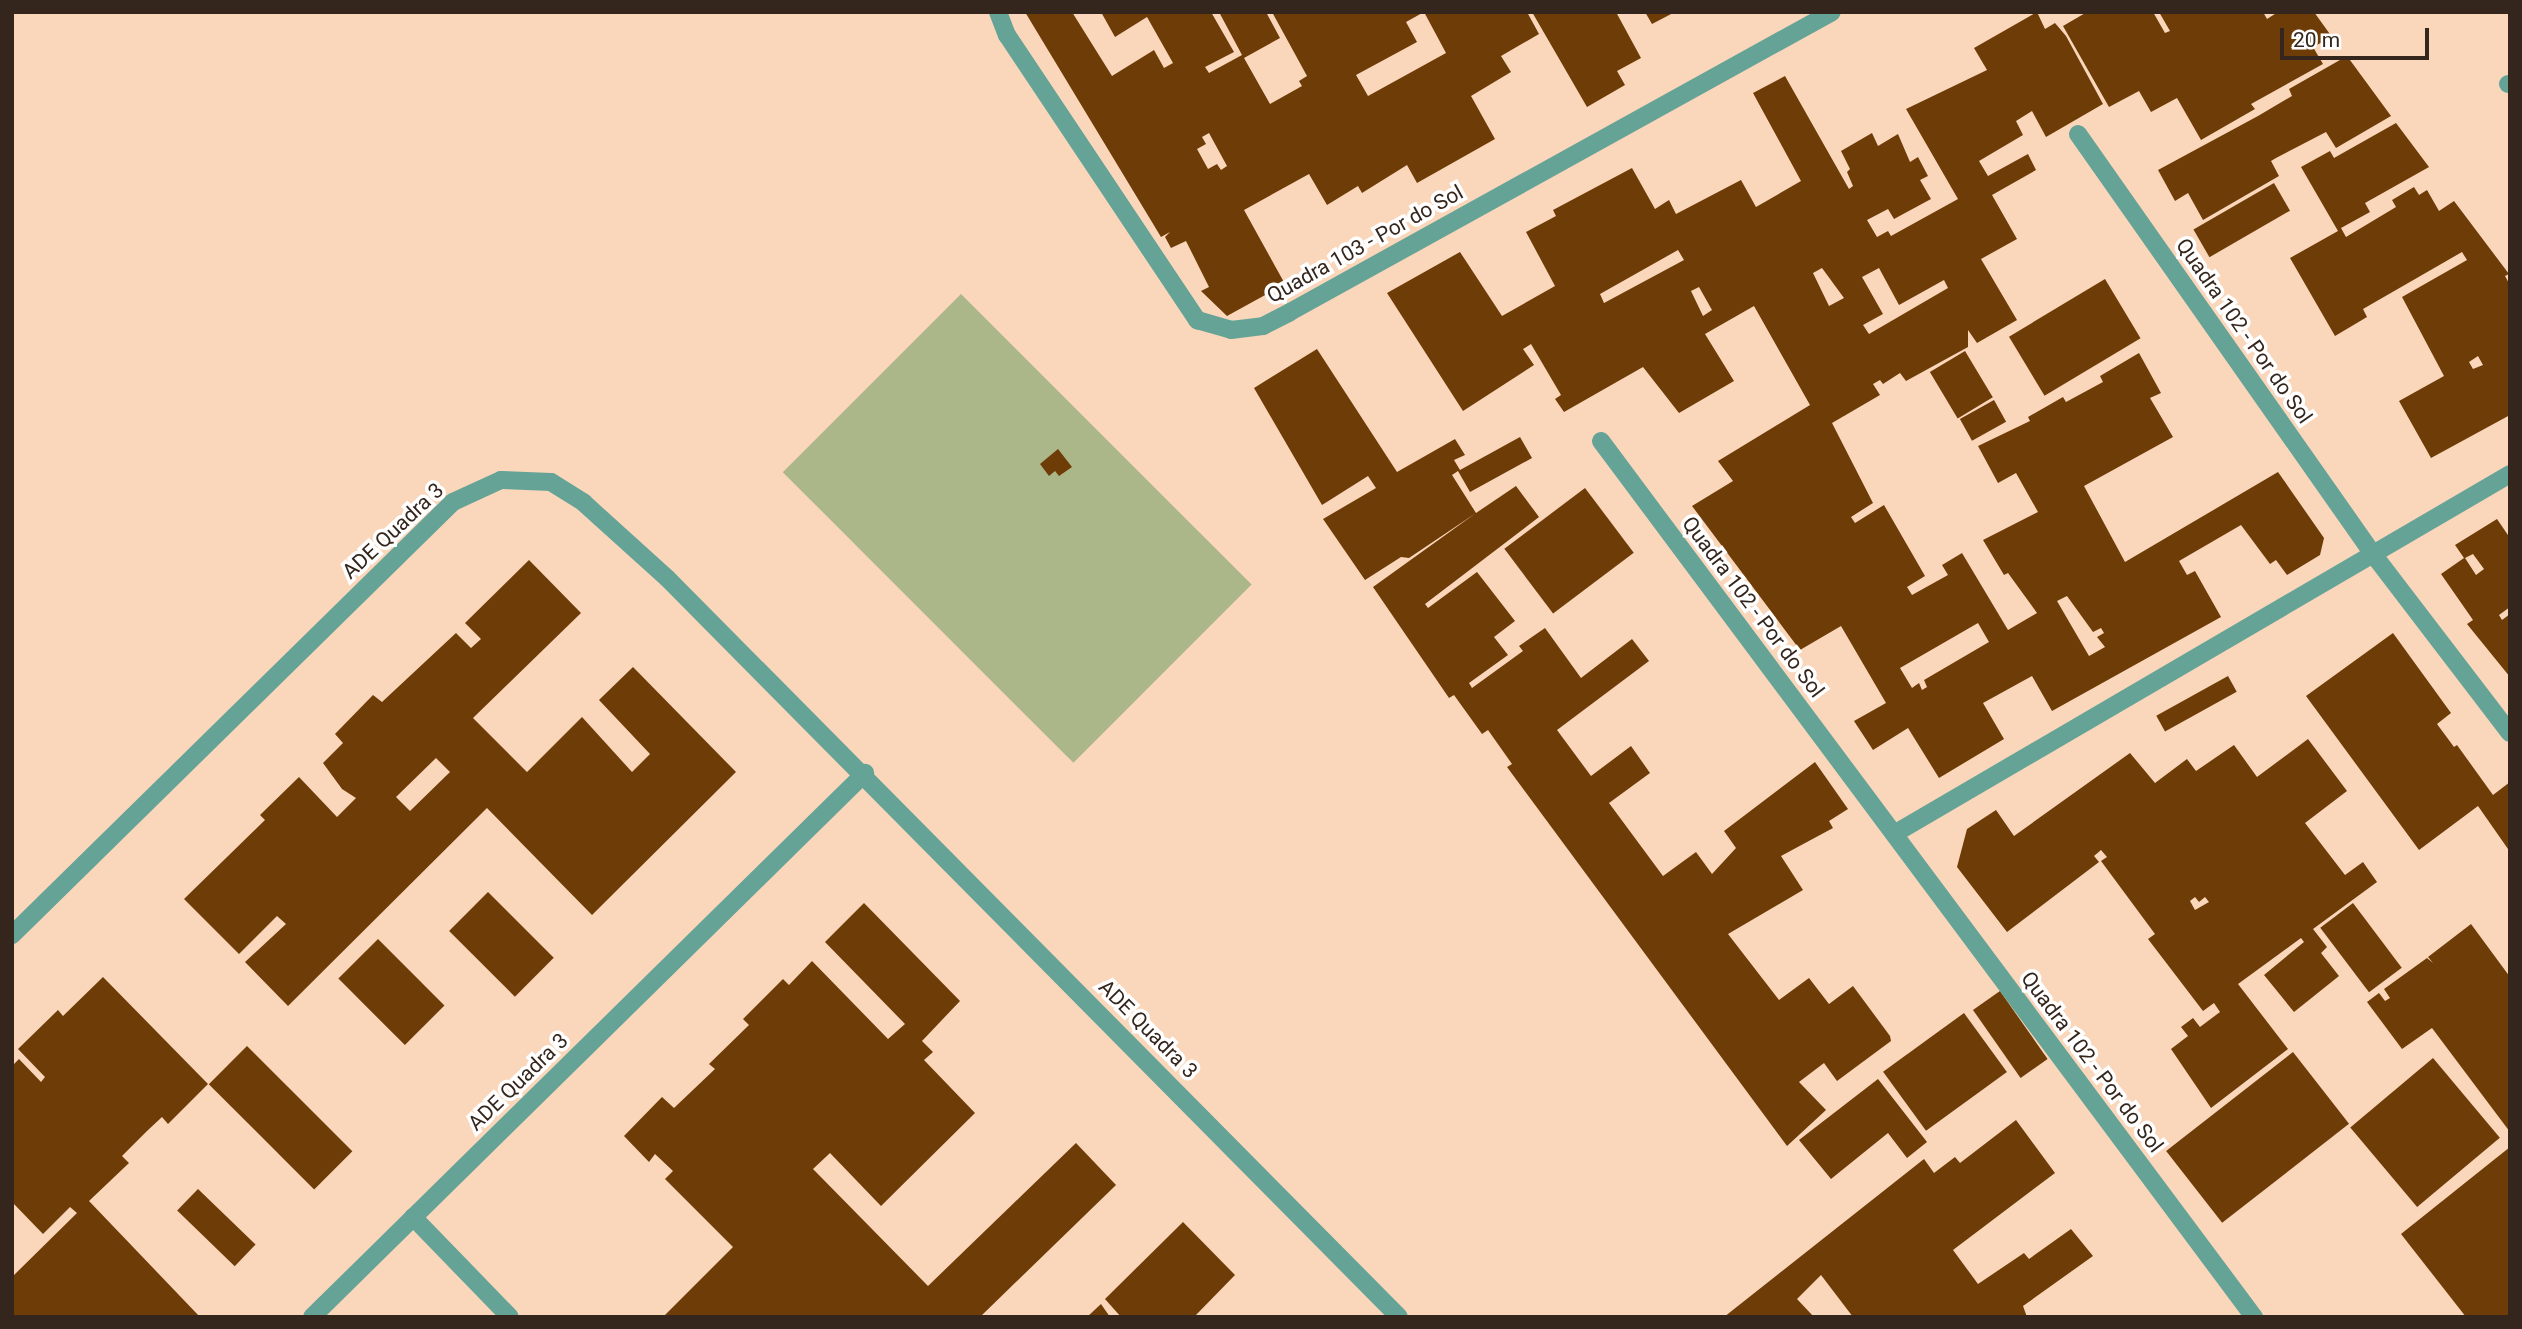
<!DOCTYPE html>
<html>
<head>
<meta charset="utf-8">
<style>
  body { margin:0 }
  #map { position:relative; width:2522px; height:1329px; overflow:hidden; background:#fad6bb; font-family:Roboto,sans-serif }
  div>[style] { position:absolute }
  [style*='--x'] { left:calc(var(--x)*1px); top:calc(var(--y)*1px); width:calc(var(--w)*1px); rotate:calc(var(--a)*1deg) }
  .green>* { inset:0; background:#abb789; transform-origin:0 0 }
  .building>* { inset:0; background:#6e3c07; transform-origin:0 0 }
  .street>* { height:18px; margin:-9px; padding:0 9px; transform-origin:9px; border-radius:9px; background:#64a396 }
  span { translate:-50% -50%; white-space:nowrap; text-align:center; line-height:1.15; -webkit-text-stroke:7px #fff; paint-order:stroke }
  .street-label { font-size:21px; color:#34261c }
  .frame { position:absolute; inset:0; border:14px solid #34261c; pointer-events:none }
  .scale { position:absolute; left:2280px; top:28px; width:149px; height:32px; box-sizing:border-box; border:4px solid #34261c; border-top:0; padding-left:9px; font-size:21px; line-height:24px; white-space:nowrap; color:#34261c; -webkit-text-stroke:5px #fff; paint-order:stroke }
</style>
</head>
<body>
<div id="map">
  <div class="green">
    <i style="left:961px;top:294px;width:411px;height:252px;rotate:45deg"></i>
  </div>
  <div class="building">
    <i style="clip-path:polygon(evenodd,1025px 12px,1072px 12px,1112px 76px,1154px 50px,1164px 68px,1173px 63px,1147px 17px,1115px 37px,1101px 12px,1211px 12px,1234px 52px,1205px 67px,1209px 73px,1242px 55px,1219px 12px,1266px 12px,1280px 38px,1244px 58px,1270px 104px,1302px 86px,1299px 81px,1307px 76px,1272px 12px,1527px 12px,1539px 34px,1501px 56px,1511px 72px,1471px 96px,1495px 139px,1417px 183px,1407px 165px,1362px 193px,1358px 186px,1327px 205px,1309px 174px,1244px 210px,1285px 284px,1227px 316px,1201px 291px,1209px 287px,1186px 241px,1171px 248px,1165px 237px,1170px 232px,1161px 237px,1025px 12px,1424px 12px,1446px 53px,1368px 96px,1356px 75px,1417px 42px,1406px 22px,1424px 12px,1025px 12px,1209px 133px,1227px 166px,1221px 170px,1217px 164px,1208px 169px,1197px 149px,1206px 144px,1202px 137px,1209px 133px)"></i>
    <i style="clip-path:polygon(1532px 12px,1616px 12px,1641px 58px,1617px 71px,1625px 85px,1587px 107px)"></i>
    <i style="clip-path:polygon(1645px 12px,1675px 12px,1652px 24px)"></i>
    <i style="clip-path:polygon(evenodd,2037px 12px,2045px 29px,2055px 23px,2066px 36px,2103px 104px,2046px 137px,2032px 111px,2016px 121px,2023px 135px,1979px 161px,1988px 176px,2028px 154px,2036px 170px,1992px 195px,2017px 239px,1981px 259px,2017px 320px,1977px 343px,1968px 330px,1968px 347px,1906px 381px,1900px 373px,1883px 384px,1880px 380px,1873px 384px,1880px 395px,1832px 423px,1873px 503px,1851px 517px,1855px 523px,1884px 505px,1925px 576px,1907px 587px,1912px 595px,1948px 575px,1942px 565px,1962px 553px,2008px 630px,2037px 613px,2008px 573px,2004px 575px,1983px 540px,2038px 512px,2016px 473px,1998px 483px,1978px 446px,2030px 421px,2028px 417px,2063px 397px,2066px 402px,2103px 382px,2100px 376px,2139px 353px,2161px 393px,2150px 398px,2173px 437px,2084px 486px,2125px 562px,2278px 472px,2324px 538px,2320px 555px,2287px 575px,2276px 560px,2270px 564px,2241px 525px,2179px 561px,2187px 575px,2195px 571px,2221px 617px,2052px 711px,2032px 676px,1983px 703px,2004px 739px,1939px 778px,1908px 728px,1873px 750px,1854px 721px,1886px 703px,1841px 626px,1800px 650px,1692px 506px,1733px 481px,1718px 461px,1810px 405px,1754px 306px,1705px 334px,1734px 381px,1679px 413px,1643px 367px,1564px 412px,1555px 399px,1561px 395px,1531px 344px,1523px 349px,1534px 365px,1463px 411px,1387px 293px,1460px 252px,1502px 316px,1555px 286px,1526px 232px,1556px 216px,1553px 210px,1632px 168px,1655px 209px,1669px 200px,1676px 214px,1741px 180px,1756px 207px,1801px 181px,1753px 93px,1785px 76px,1849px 189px,1853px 186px,1847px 172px,1850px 169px,1841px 151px,1872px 133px,1878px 146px,1898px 134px,1910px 162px,1918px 157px,1928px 176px,1920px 180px,1931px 199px,1894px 219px,1888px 209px,1867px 220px,1877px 237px,1888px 231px,1891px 236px,1958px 199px,1906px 109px,1987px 70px,1974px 48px,2037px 12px,1678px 250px,1684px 260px,1604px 303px,1600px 294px,1678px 250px,2037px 12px,1822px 268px,1844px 298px,1829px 306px,1813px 273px,1822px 268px,2037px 12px,1879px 268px,1899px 305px,1944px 280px,1948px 288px,1869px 334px,1863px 325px,1883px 314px,1862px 277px,1879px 268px,2037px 12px,1699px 287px,1712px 310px,1703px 316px,1691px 291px,1699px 287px,2037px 12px,2067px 596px,2093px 632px,2101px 628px,2104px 633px,2097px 637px,2105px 647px,2089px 656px,2057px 601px,2067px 596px,2037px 12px,1978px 623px,1989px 642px,1924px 680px,1927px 687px,1922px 690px,1919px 683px,1912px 688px,1900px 668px,1978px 623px)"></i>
    <i style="clip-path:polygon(2087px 12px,2153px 12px,2165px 33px,2170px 31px,2159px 12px,2263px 12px,2267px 19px,2278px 12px,2314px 12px,2332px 37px,2313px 47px,2323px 64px,2251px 104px,2255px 109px,2201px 140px,2177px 98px,2151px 112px,2139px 91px,2109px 107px,2063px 26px)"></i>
    <i style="clip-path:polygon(2347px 56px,2391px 116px,2336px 148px,2326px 132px,2276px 158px,2271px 161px,2279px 176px,2203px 220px,2188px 193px,2175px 201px,2158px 170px,2258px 116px,2292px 96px,2289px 89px)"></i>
    <i style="clip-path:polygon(evenodd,2396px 123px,2429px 167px,2365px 203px,2370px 212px,2341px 228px,2346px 237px,2396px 207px,2392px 200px,2414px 187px,2419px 195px,2427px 190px,2439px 211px,2454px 201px,2509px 274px,2505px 276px,2510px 285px,2510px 415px,2431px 458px,2399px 401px,2444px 376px,2402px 297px,2467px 260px,2462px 252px,2363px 309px,2367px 317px,2335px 336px,2290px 258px,2338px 231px,2301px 167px,2330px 151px,2334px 158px,2396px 123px,2478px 356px,2483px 365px,2473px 369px,2469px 362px,2478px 356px)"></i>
    <i style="left:2274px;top:183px;width:32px;height:93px;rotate:60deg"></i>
    <i style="left:2105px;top:279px;width:69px;height:112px;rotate:59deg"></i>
    <i style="clip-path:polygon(1317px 349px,1397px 472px,1455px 439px,1465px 455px,1454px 460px,1460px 470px,1520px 437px,1532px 458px,1470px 492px,1458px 471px,1452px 475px,1476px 513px,1516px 486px,1539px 517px,1425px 604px,1428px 608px,1477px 572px,1515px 621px,1494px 637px,1508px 655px,1469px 683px,1472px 688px,1523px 651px,1519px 646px,1545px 628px,1581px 678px,1632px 639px,1649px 661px,1557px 730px,1591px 776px,1631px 746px,1650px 773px,1609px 803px,1663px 876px,1696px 852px,1712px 874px,1736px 848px,1724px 831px,1815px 762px,1848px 809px,1829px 821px,1833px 828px,1781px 856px,1803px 890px,1728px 934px,1779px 1000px,1809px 978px,1829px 1004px,1853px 986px,1890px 1036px,1891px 1041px,1837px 1081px,1824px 1063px,1799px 1082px,1826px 1110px,1787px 1146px,1507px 767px,1512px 764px,1488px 730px,1482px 734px,1454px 695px,1449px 698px,1373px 587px,1476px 513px,1409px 558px,1401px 557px,1365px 580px,1323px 519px,1376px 488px,1368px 476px,1322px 505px,1254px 388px)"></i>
    <i style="left:1965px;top:351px;width:54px;height:41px;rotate:59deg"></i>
    <i style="left:1994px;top:400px;width:25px;height:39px;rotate:61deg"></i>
    <i style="clip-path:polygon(1058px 449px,1072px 467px,1059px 476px,1055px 471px,1049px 476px,1040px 464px)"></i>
    <i style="left:1585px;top:488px;width:81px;height:101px;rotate:53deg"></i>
    <i style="clip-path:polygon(evenodd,2497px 519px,2510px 538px,2510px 607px,2499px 615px,2502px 620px,2510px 614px,2510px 677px,2467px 624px,2473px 620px,2441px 574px,2464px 558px,2455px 545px,2497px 519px,2473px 554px,2484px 569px,2476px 575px,2465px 558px,2473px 554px)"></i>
    <i style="clip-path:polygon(evenodd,529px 560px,581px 613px,473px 718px,527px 772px,582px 717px,632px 772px,650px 754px,599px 700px,633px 667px,736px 772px,592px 915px,487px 808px,288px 1006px,245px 962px,286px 924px,277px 916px,239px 954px,184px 899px,265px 820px,260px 815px,299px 777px,337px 817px,356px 798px,342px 789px,323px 763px,343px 743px,335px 734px,373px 695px,382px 702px,456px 633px,471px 648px,481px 639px,465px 623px,529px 560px,436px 758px,450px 772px,410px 811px,396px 797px,436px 758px)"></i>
    <i style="clip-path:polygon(2393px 633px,2451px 713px,2437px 724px,2454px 747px,2457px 745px,2493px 795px,2510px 782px,2508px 849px,2478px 806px,2419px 850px,2306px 696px)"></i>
    <i style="left:2228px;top:676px;width:18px;height:82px;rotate:61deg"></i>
    <i style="clip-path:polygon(evenodd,2308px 739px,2347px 791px,2305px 823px,2345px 875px,2363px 862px,2377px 882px,2313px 929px,2327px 947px,2321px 953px,2339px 976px,2294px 1012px,2264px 975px,2304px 942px,2301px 938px,2238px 984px,2288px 1049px,2211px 1108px,2171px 1049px,2188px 1036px,2181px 1027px,2193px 1018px,2200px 1027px,2220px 1012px,2214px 1003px,2203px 1011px,2148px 939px,2155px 934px,2101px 861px,2107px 857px,2101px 850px,2094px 856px,2099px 862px,2007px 932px,1957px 867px,1967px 829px,1996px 810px,2014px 836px,2130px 753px,2155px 783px,2187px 759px,2196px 771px,2234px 745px,2257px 777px,2308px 739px,2195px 897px,2199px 902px,2205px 897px,2209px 902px,2195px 910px,2190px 901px,2195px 897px)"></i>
    <i style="left:488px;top:892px;width:93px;height:55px;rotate:45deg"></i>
    <i style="clip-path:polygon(864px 903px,960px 1001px,922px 1041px,933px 1052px,924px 1060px,975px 1113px,881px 1206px,830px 1153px,813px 1169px,928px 1286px,1076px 1143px,1116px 1185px,980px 1317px,663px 1317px,733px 1247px,665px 1179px,673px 1171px,655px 1154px,649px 1162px,624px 1136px,662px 1097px,674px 1108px,715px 1069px,709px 1064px,749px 1025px,743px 1019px,783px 979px,789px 985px,812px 961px,888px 1039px,905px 1024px,825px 942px)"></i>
    <i style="left:2353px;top:903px;width:81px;height:41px;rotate:53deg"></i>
    <i style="clip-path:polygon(2471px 924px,2510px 977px,2510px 1132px,2432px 1028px,2402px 1049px,2367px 1002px,2379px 993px,2385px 1001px,2390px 998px,2384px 989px,2427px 958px,2433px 963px,2428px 957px)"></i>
    <i style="left:378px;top:939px;width:94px;height:56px;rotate:45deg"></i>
    <i style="clip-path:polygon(103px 977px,208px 1084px,168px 1124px,162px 1117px,147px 1131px,122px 1156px,129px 1163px,89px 1201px,200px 1317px,12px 1317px,12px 1277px,77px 1213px,70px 1207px,43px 1234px,12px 1202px,12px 1066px,19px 1059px,41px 1082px,45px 1077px,18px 1049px,58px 1010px,63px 1016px)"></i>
    <i style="left:2000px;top:991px;width:83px;height:33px;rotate:55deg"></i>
    <i style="left:1964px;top:1013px;width:73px;height:100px;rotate:54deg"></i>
    <i style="left:247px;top:1046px;width:149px;height:54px;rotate:45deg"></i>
    <i style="left:2293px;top:1052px;width:91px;height:161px;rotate:52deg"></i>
    <i style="left:2433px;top:1058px;width:104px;height:108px;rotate:50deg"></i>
    <i style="clip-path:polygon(1878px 1079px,1927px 1142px,1907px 1158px,1888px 1133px,1831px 1179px,1799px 1140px)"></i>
    <i style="clip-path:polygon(2016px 1120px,2055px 1173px,1953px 1250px,1978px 1284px,2024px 1253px,2029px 1259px,2071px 1229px,2093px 1256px,2023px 1306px,2027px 1317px,1853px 1317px,1821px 1275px,1797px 1299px,1814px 1317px,1724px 1317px,1924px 1159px,1934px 1173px,1955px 1157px,1960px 1163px)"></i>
    <i style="clip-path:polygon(2510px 1147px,2510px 1317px,2466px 1317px,2401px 1234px)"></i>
    <i style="left:198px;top:1189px;width:80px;height:30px;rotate:44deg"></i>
    <i style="clip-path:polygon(1183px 1222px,1235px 1275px,1194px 1317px,1121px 1317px,1105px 1299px)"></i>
    <i style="clip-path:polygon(1101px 1304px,1110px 1317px,1087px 1317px)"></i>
  </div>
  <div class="street">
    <i style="--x:998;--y:12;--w:25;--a:69"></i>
    <i style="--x:1007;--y:35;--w:343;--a:56.3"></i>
    <i style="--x:1197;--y:320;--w:35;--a:16"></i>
    <i style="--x:1231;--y:330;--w:32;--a:-7"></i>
    <i style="--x:1263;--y:326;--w:30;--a:-27"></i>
    <i style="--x:1290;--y:312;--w:619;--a:-28.96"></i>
    <i style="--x:2508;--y:84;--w:2;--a:0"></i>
    <i style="--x:2078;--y:134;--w:513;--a:54.92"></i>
    <i style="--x:2373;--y:554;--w:225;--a:52.6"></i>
    <i style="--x:1601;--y:441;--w:1093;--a:53.3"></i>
    <i style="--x:1894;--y:834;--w:713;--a:-30.3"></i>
    <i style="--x:12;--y:935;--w:618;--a:-44.48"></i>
    <i style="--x:453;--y:502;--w:53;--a:-24.6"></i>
    <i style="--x:501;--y:480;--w:50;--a:2.3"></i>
    <i style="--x:551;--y:482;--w:39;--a:32"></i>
    <i style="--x:584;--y:503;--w:112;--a:42.1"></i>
    <i style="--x:667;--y:578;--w:1040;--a:45.27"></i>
    <i style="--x:413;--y:1217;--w:139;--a:45.9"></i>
    <i style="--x:312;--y:1317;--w:776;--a:-44.53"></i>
  </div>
  <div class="street-label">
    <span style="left:1365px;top:244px;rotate:-29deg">Quadra 103 - Por do Sol</span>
    <span style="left:2244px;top:331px;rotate:55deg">Quadra 102 - Por do Sol</span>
    <span style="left:393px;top:531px;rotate:-43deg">ADE Quadra 3</span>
    <span style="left:1753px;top:607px;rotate:53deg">Quadra 102 - Por do Sol</span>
    <span style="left:1148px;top:1029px;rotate:45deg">ADE Quadra 3</span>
    <span style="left:2092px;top:1062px;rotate:53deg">Quadra 102 - Por do Sol</span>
    <span style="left:518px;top:1082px;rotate:-44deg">ADE Quadra 3</span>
  </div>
  <div class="frame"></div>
  <div class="scale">20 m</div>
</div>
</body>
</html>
